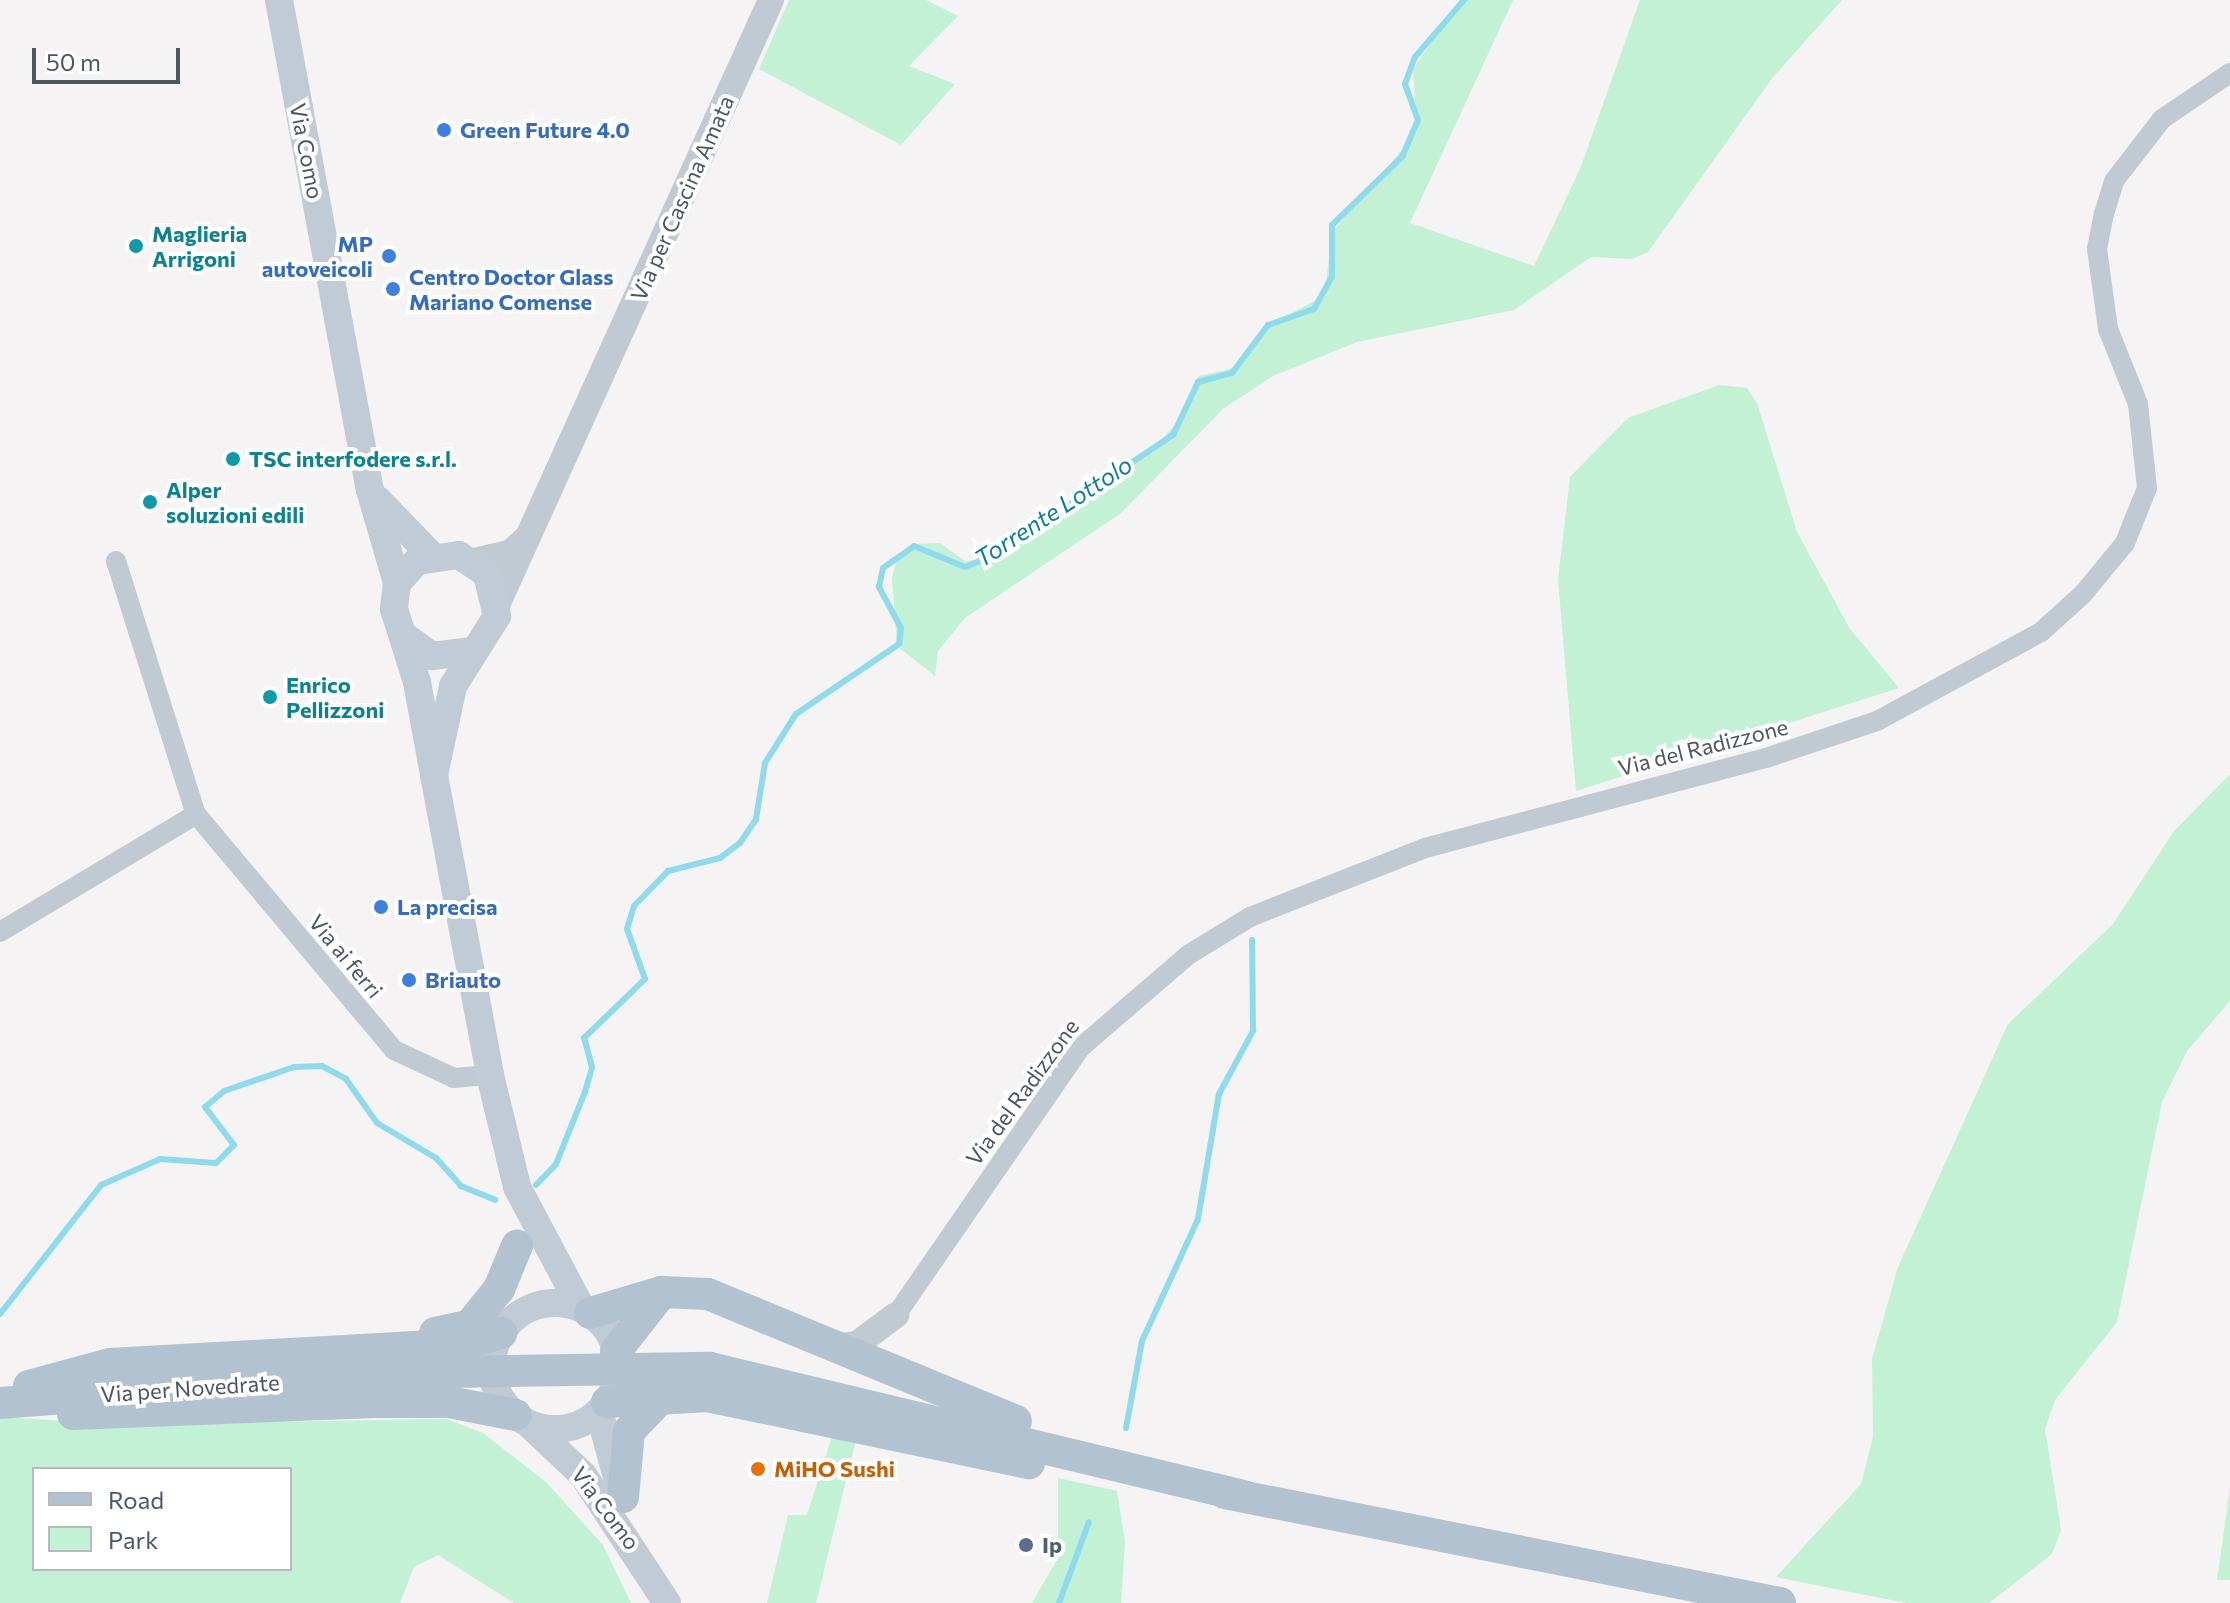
<!DOCTYPE html>
<html>
<head>
<meta charset="utf-8">
<style>
  body { margin:0 }
  #map { position:relative; width:2230px; height:1603px; overflow:hidden; background:#f5f3f3; font-family:Commissioner,sans-serif }
  div>[style] { position:absolute }
  [style*='--x'] { left:calc(var(--x)*1px); top:calc(var(--y)*1px); width:calc(var(--w)*1px); rotate:calc(var(--a)*1deg) }
  .green>* { inset:0; background:#c3f1d5 }
  .stream>* { height:6px; margin:-3px; padding:0 3px; transform-origin:3px; border-radius:3px; background:#90daee }
  .minor>* { height:20px; margin:-10px; padding:0 10px; transform-origin:10px; border-radius:10px; background:#c1cad2 }
  .tertiary>* { height:26px; margin:-13px; padding:0 13px; transform-origin:13px; border-radius:13px; background:#c1cad2 }
  .secondary>* { height:28px; margin:-14px; padding:0 14px; transform-origin:14px; border-radius:14px; background:#c1cbd6 }
  .secondary>.ring { margin:-14px; padding:0; box-sizing:content-box; background:none; border:28px solid #c1cbd6; border-radius:50% }
  .primary>* { height:32px; margin:-16px; padding:0 16px; transform-origin:16px; border-radius:16px; background:#b3c2d1 }
  .dots>* { width:22px; height:22px; translate:-50% -50%; box-sizing:border-box; border:4px solid #fff; border-radius:50% }
  span { translate:-50% -50%; white-space:nowrap; text-align:center; line-height:1.15; -webkit-text-stroke:8px #fff; paint-order:stroke }
  .shop-label { font-size:22px; color:#366cbe; font-weight:700 }
  .left { translate:0 -50%; text-align:left }
  .right { translate:-100% -50%; text-align:right }
  .street-label { font-size:22px; color:#4a5661 }
  .culture-label { font-size:22px; color:#0d838f; font-weight:700 }
  .food-label { font-size:22px; color:#c56008; font-weight:700 }
  .service-label { font-size:22px; color:#4e5e75; font-weight:700 }
  .water-label { font-size:24px; color:#0c7c9b; font-style:italic }
  .legend { position:absolute; left:32px; top:1467px; width:260px; height:104px; box-sizing:border-box; background:#fff; border:2px solid #b7bbc0; margin:0; padding:10px 14px; list-style:none; font-size:24px; color:#4a5661 }
  .legend li { display:flex; align-items:center; gap:16px; height:40px }
  .legend b { width:40px; border:2px solid #b7bbc0 }
  .scale { position:absolute; left:32px; top:48px; width:148px; height:36px; box-sizing:border-box; border:4px solid #4a5661; border-top:0; padding-left:10px; font-size:24px; line-height:28px; white-space:nowrap; color:#4a5661; -webkit-text-stroke:6px #fff; paint-order:stroke }
</style>
</head>
<body>
<div id="map">
  <div class="green">
    <i style="clip-path:polygon(789px 0,926px 0,958px 16px,909px 66px,955px 84px,901px 145px,759px 69px)"></i>
    <i style="clip-path:polygon(1461px 0,1513px 0,1410px 223px,1534px 266px,1580px 169px,1640px 0,1842px 0,1773px 77px,1648px 252px,1632px 259px,1591px 257px,1514px 310px,1357px 342px,1273px 376px,1224px 408px,1121px 513px,965px 618px,938px 651px,935px 676px,897px 646px,892px 577px,898px 557px,915px 544px,940px 543px,965px 561px,986px 559px,1160px 441px,1180px 419px,1199px 376px,1234px 368px,1266px 326px,1324px 296px,1333px 231px,1417px 132px,1413px 69px)"></i>
    <i style="clip-path:polygon(1719px 385px,1747px 388px,1757px 403px,1797px 532px,1850px 629px,1899px 688px,1576px 791px,1558px 580px,1570px 477px,1628px 418px)"></i>
    <i style="clip-path:polygon(2230px 774px,2230px 1001px,2187px 1051px,2162px 1102px,2117px 1322px,2055px 1400px,2045px 1429px,2061px 1530px,2052px 1554px,1989px 1603px,1906px 1603px,1776px 1577px,1861px 1484px,1873px 1437px,1872px 1359px,1898px 1267px,2008px 1024px,2113px 924px,2174px 831px)"></i>
    <i style="clip-path:polygon(evenodd,0 1417px,114px 1424px,447px 1419px,483px 1433px,546px 1482px,603px 1545px,631px 1603px,514px 1603px,438px 1555px,414px 1567px,400px 1603px,0 1603px,0 1417px,34px 1469px,290px 1469px,290px 1569px,34px 1569px,34px 1469px)"></i>
    <i style="clip-path:polygon(834px 1430px,857px 1436px,816px 1603px,767px 1603px,788px 1515px,807px 1515px)"></i>
    <i style="clip-path:polygon(1058px 1478px,1117px 1491px,1125px 1541px,1121px 1603px,1032px 1603px,1058px 1558px)"></i>
    <i style="clip-path:polygon(2230px 1488px,2230px 1580px,2217px 1580px)"></i>
  </div>
  <div class="stream">
    <i style="--x:536;--y:1185;--w:29;--a:-46"></i>
    <i style="--x:556;--y:1164;--w:78;--a:-68.1"></i>
    <i style="--x:585;--y:1092;--w:26;--a:-74"></i>
    <i style="--x:592;--y:1067;--w:30;--a:-105"></i>
    <i style="--x:584;--y:1038;--w:85;--a:-44"></i>
    <i style="--x:645;--y:979;--w:53;--a:-109.8"></i>
    <i style="--x:627;--y:929;--w:24;--a:-73"></i>
    <i style="--x:634;--y:906;--w:49;--a:-45.8"></i>
    <i style="--x:668;--y:871;--w:54;--a:-14"></i>
    <i style="--x:720;--y:858;--w:25;--a:-37"></i>
    <i style="--x:740;--y:843;--w:29;--a:-56"></i>
    <i style="--x:756;--y:819;--w:57;--a:-80.9"></i>
    <i style="--x:765;--y:763;--w:58;--a:-57.7"></i>
    <i style="--x:796;--y:714;--w:125;--a:-34.2"></i>
    <i style="--x:899;--y:644;--w:16;--a:-83"></i>
    <i style="--x:901;--y:628;--w:47;--a:-118.2"></i>
    <i style="--x:879;--y:587;--w:19;--a:-78"></i>
    <i style="--x:883;--y:568;--w:38;--a:-35"></i>
    <i style="--x:914;--y:546;--w:55;--a:22.4"></i>
    <i style="--x:965;--y:567;--w:29;--a:-22"></i>
    <i style="--x:992;--y:556;--w:218;--a:-33.8"></i>
    <i style="--x:1173;--y:435;--w:59;--a:-64.7"></i>
    <i style="--x:1198;--y:382;--w:35;--a:-15"></i>
    <i style="--x:1232;--y:373;--w:60;--a:-53.1"></i>
    <i style="--x:1268;--y:325;--w:49;--a:-19.2"></i>
    <i style="--x:1314;--y:309;--w:37;--a:-61"></i>
    <i style="--x:1332;--y:277;--w:52;--a:-90"></i>
    <i style="--x:1332;--y:225;--w:98;--a:-44.2"></i>
    <i style="--x:1402;--y:157;--w:40;--a:-66.6"></i>
    <i style="--x:1418;--y:120;--w:38;--a:-110"></i>
    <i style="--x:1405;--y:84;--w:29;--a:-70"></i>
    <i style="--x:1415;--y:57;--w:75;--a:-49.3"></i>
    <i style="--x:0;--y:1314;--w:164;--a:-51.9"></i>
    <i style="--x:101;--y:1185;--w:64;--a:-23.8"></i>
    <i style="--x:160;--y:1159;--w:56;--a:4.1"></i>
    <i style="--x:216;--y:1163;--w:25;--a:-45"></i>
    <i style="--x:234;--y:1145;--w:48;--a:-127.3"></i>
    <i style="--x:205;--y:1107;--w:25;--a:-40"></i>
    <i style="--x:224;--y:1091;--w:74;--a:-18.9"></i>
    <i style="--x:294;--y:1067;--w:28;--a:-2"></i>
    <i style="--x:322;--y:1066;--w:27;--a:28"></i>
    <i style="--x:346;--y:1079;--w:54;--a:54.8"></i>
    <i style="--x:377;--y:1123;--w:69;--a:30.7"></i>
    <i style="--x:436;--y:1158;--w:38;--a:48"></i>
    <i style="--x:461;--y:1186;--w:37;--a:22"></i>
    <i style="--x:1126;--y:1428;--w:88;--a:-79.6"></i>
    <i style="--x:1142;--y:1341;--w:134;--a:-65.3"></i>
    <i style="--x:1198;--y:1219;--w:127;--a:-80.5"></i>
    <i style="--x:1219;--y:1094;--w:72;--a:-61.6"></i>
    <i style="--x:1253;--y:1031;--w:91;--a:-90.6"></i>
    <i style="--x:1059;--y:1603;--w:86;--a:-69.7"></i>
  </div>
  <div class="minor">
    <i style="--x:116;--y:561;--w:265;--a:72.5"></i>
    <i style="--x:196;--y:814;--w:308;--a:50"></i>
    <i style="--x:394;--y:1050;--w:66;--a:25"></i>
    <i style="--x:454;--y:1078;--w:36;--a:-5"></i>
    <i style="--x:0;--y:932;--w:229;--a:-31"></i>
    <i style="--x:896;--y:1315;--w:324;--a:-55.4"></i>
    <i style="--x:1080;--y:1048;--w:143;--a:-40.7"></i>
    <i style="--x:1188;--y:955;--w:73;--a:-31.5"></i>
    <i style="--x:1250;--y:917;--w:188;--a:-21.5"></i>
    <i style="--x:1425;--y:848;--w:353;--a:-14.8"></i>
    <i style="--x:1766;--y:758;--w:117;--a:-18.4"></i>
    <i style="--x:1877;--y:721;--w:187;--a:-28.5"></i>
    <i style="--x:2041;--y:632;--w:57;--a:-42.1"></i>
    <i style="--x:2083;--y:594;--w:66;--a:-50.5"></i>
    <i style="--x:2125;--y:543;--w:59;--a:-68.2"></i>
    <i style="--x:2147;--y:488;--w:84;--a:-96.1"></i>
    <i style="--x:2138;--y:404;--w:81;--a:-111.8"></i>
    <i style="--x:2108;--y:329;--w:81;--a:-97.8"></i>
    <i style="--x:2097;--y:249;--w:36;--a:-79"></i>
    <i style="--x:2104;--y:214;--w:34;--a:-73"></i>
    <i style="--x:2114;--y:181;--w:78;--a:-52.3"></i>
    <i style="--x:2162;--y:119;--w:82;--a:-34.1"></i>
  </div>
  <div class="tertiary">
    <i style="--x:474;--y:561;--w:37;--a:-13"></i>
    <i style="--x:510;--y:553;--w:24;--a:-42"></i>
    <i style="--x:498;--y:603;--w:662;--a:-65.64"></i>
    <i style="--x:830;--y:1347;--w:27;--a:-6"></i>
    <i style="--x:857;--y:1344;--w:49;--a:-36.6"></i>
  </div>
  <div class="secondary">
    <i style="--x:279;--y:0;--w:498;--a:79.5"></i>
    <i style="--x:370;--y:490;--w:97;--a:73.8"></i>
    <i style="--x:378;--y:500;--w:76;--a:46.1"></i>
    <i style="--x:403;--y:635;--w:36;--a:36"></i>
    <i style="--x:432;--y:656;--w:39;--a:-7"></i>
    <i style="--x:434;--y:775;--w:91;--a:-77.9"></i>
    <i style="--x:453;--y:686;--w:83;--a:-57.8"></i>
    <i style="--x:497;--y:616;--w:43;--a:-103.4"></i>
    <i style="--x:487;--y:574;--w:34;--a:-146"></i>
    <i style="--x:459;--y:555;--w:42;--a:171.9"></i>
    <i style="--x:417;--y:561;--w:30;--a:132"></i>
    <i style="--x:397;--y:583;--w:26;--a:97"></i>
    <i style="--x:394;--y:609;--w:77;--a:72.5"></i>
    <i style="--x:417;--y:682;--w:95;--a:79.6"></i>
    <i style="--x:434;--y:775;--w:305;--a:79.4"></i>
    <i style="--x:490;--y:1075;--w:115;--a:76.4"></i>
    <i style="--x:517;--y:1187;--w:138;--a:62"></i>
    <i class="ring" style="left:492px;top:1303px;width:98px;height:98px"></i>
    <i style="--x:599;--y:1411;--w:84;--a:74.8"></i>
    <i style="--x:530;--y:1425;--w:73;--a:43.3"></i>
    <i style="--x:583;--y:1475;--w:153;--a:56.7"></i>
  </div>
  <div class="primary">
    <i style="--x:590;--y:1313;--w:75;--a:-16.3"></i>
    <i style="--x:662;--y:1292;--w:46;--a:2.5"></i>
    <i style="--x:708;--y:1294;--w:333;--a:22.4"></i>
    <i style="--x:435;--y:1333;--w:35;--a:-12"></i>
    <i style="--x:469;--y:1326;--w:48;--a:-51"></i>
    <i style="--x:499;--y:1289;--w:47;--a:-67.3"></i>
    <i style="--x:616;--y:1351;--w:75;--a:-52.1"></i>
    <i style="--x:29;--y:1386;--w:84;--a:-15.2"></i>
    <i style="--x:110;--y:1364;--w:354;--a:-3.2"></i>
    <i style="--x:463;--y:1344;--w:40;--a:-16"></i>
    <i style="--x:607;--y:1402;--w:100;--a:-3.4"></i>
    <i style="--x:707;--y:1396;--w:329;--a:11.8"></i>
    <i style="--x:0;--y:1403;--w:381;--a:-4.5"></i>
    <i style="--x:380;--y:1373;--w:330;--a:-0.9"></i>
    <i style="--x:710;--y:1368;--w:548;--a:13.5"></i>
    <i style="--x:73;--y:1414;--w:301;--a:-2.3"></i>
    <i style="--x:374;--y:1402;--w:75;--a:0"></i>
    <i style="--x:449;--y:1402;--w:68;--a:11"></i>
    <i style="--x:1225;--y:1493;--w:566;--a:11.21"></i>
    <i style="--x:623;--y:1497;--w:66;--a:-84.8"></i>
    <i style="--x:629;--y:1431;--w:45;--a:-45.9"></i>
  </div>
  <div class="dots">
    <i style="left:444px;top:130px;background:#3f7fe0"></i>
    <i style="left:136px;top:246px;background:#0f9aa8"></i>
    <i style="left:389px;top:256px;background:#3f7fe0"></i>
    <i style="left:393px;top:289px;background:#3f7fe0"></i>
    <i style="left:233px;top:459px;background:#0f9aa8"></i>
    <i style="left:150px;top:502px;background:#0f9aa8"></i>
    <i style="left:270px;top:697px;background:#0f9aa8"></i>
    <i style="left:381px;top:907px;background:#3f7fe0"></i>
    <i style="left:409px;top:980px;background:#3f7fe0"></i>
    <i style="left:758px;top:1469px;background:#e8710a"></i>
    <i style="left:1026px;top:1545px;background:#5c6f8a"></i>
  </div>
  <div class="shop-label">
    <span class="left" style="left:460px;top:130px">Green Future 4.0</span>
    <span class="right" style="left:373px;top:256px">MP<br>autoveicoli</span>
    <span class="left" style="left:409px;top:289px">Centro Doctor Glass<br>Mariano Comense</span>
    <span class="left" style="left:397px;top:907px">La precisa</span>
    <span class="left" style="left:425px;top:980px">Briauto</span>
  </div>
  <div class="street-label">
    <span style="left:307px;top:151px;rotate:79deg">Via Como</span>
    <span style="left:682px;top:198px;rotate:-66deg">Via per Cascina Amata</span>
    <span style="left:1703px;top:747px;rotate:-14deg">Via del Radizzone</span>
    <span style="left:346px;top:956px;rotate:50deg">Via ai ferri</span>
    <span style="left:1022px;top:1092px;rotate:-54deg">Via del Radizzone</span>
    <span style="left:190px;top:1388px;rotate:-4deg">Via per Novedrate</span>
    <span style="left:606px;top:1508px;rotate:53deg">Via Como</span>
  </div>
  <div class="culture-label">
    <span class="left" style="left:152px;top:246px">Maglieria<br>Arrigoni</span>
    <span class="left" style="left:249px;top:459px">TSC interfodere s.r.l.</span>
    <span class="left" style="left:166px;top:502px">Alper<br>soluzioni edili</span>
    <span class="left" style="left:286px;top:697px">Enrico<br>Pellizzoni</span>
  </div>
  <div class="food-label">
    <span class="left" style="left:774px;top:1469px">MiHO Sushi</span>
  </div>
  <div class="service-label">
    <span class="left" style="left:1042px;top:1545px">Ip</span>
  </div>
  <div class="water-label">
    <span style="left:1053px;top:511px;rotate:-33deg">Torrente Lottolo</span>
  </div>
  <ul class="legend">
  <li><b style="height:10px;background:#b3c2d1"></b>Road</li>
  <li><b style="height:22px;background:#c3f1d5"></b>Park</li>
  </ul>
  <div class="scale">50 m</div>
</div>
</body>
</html>
